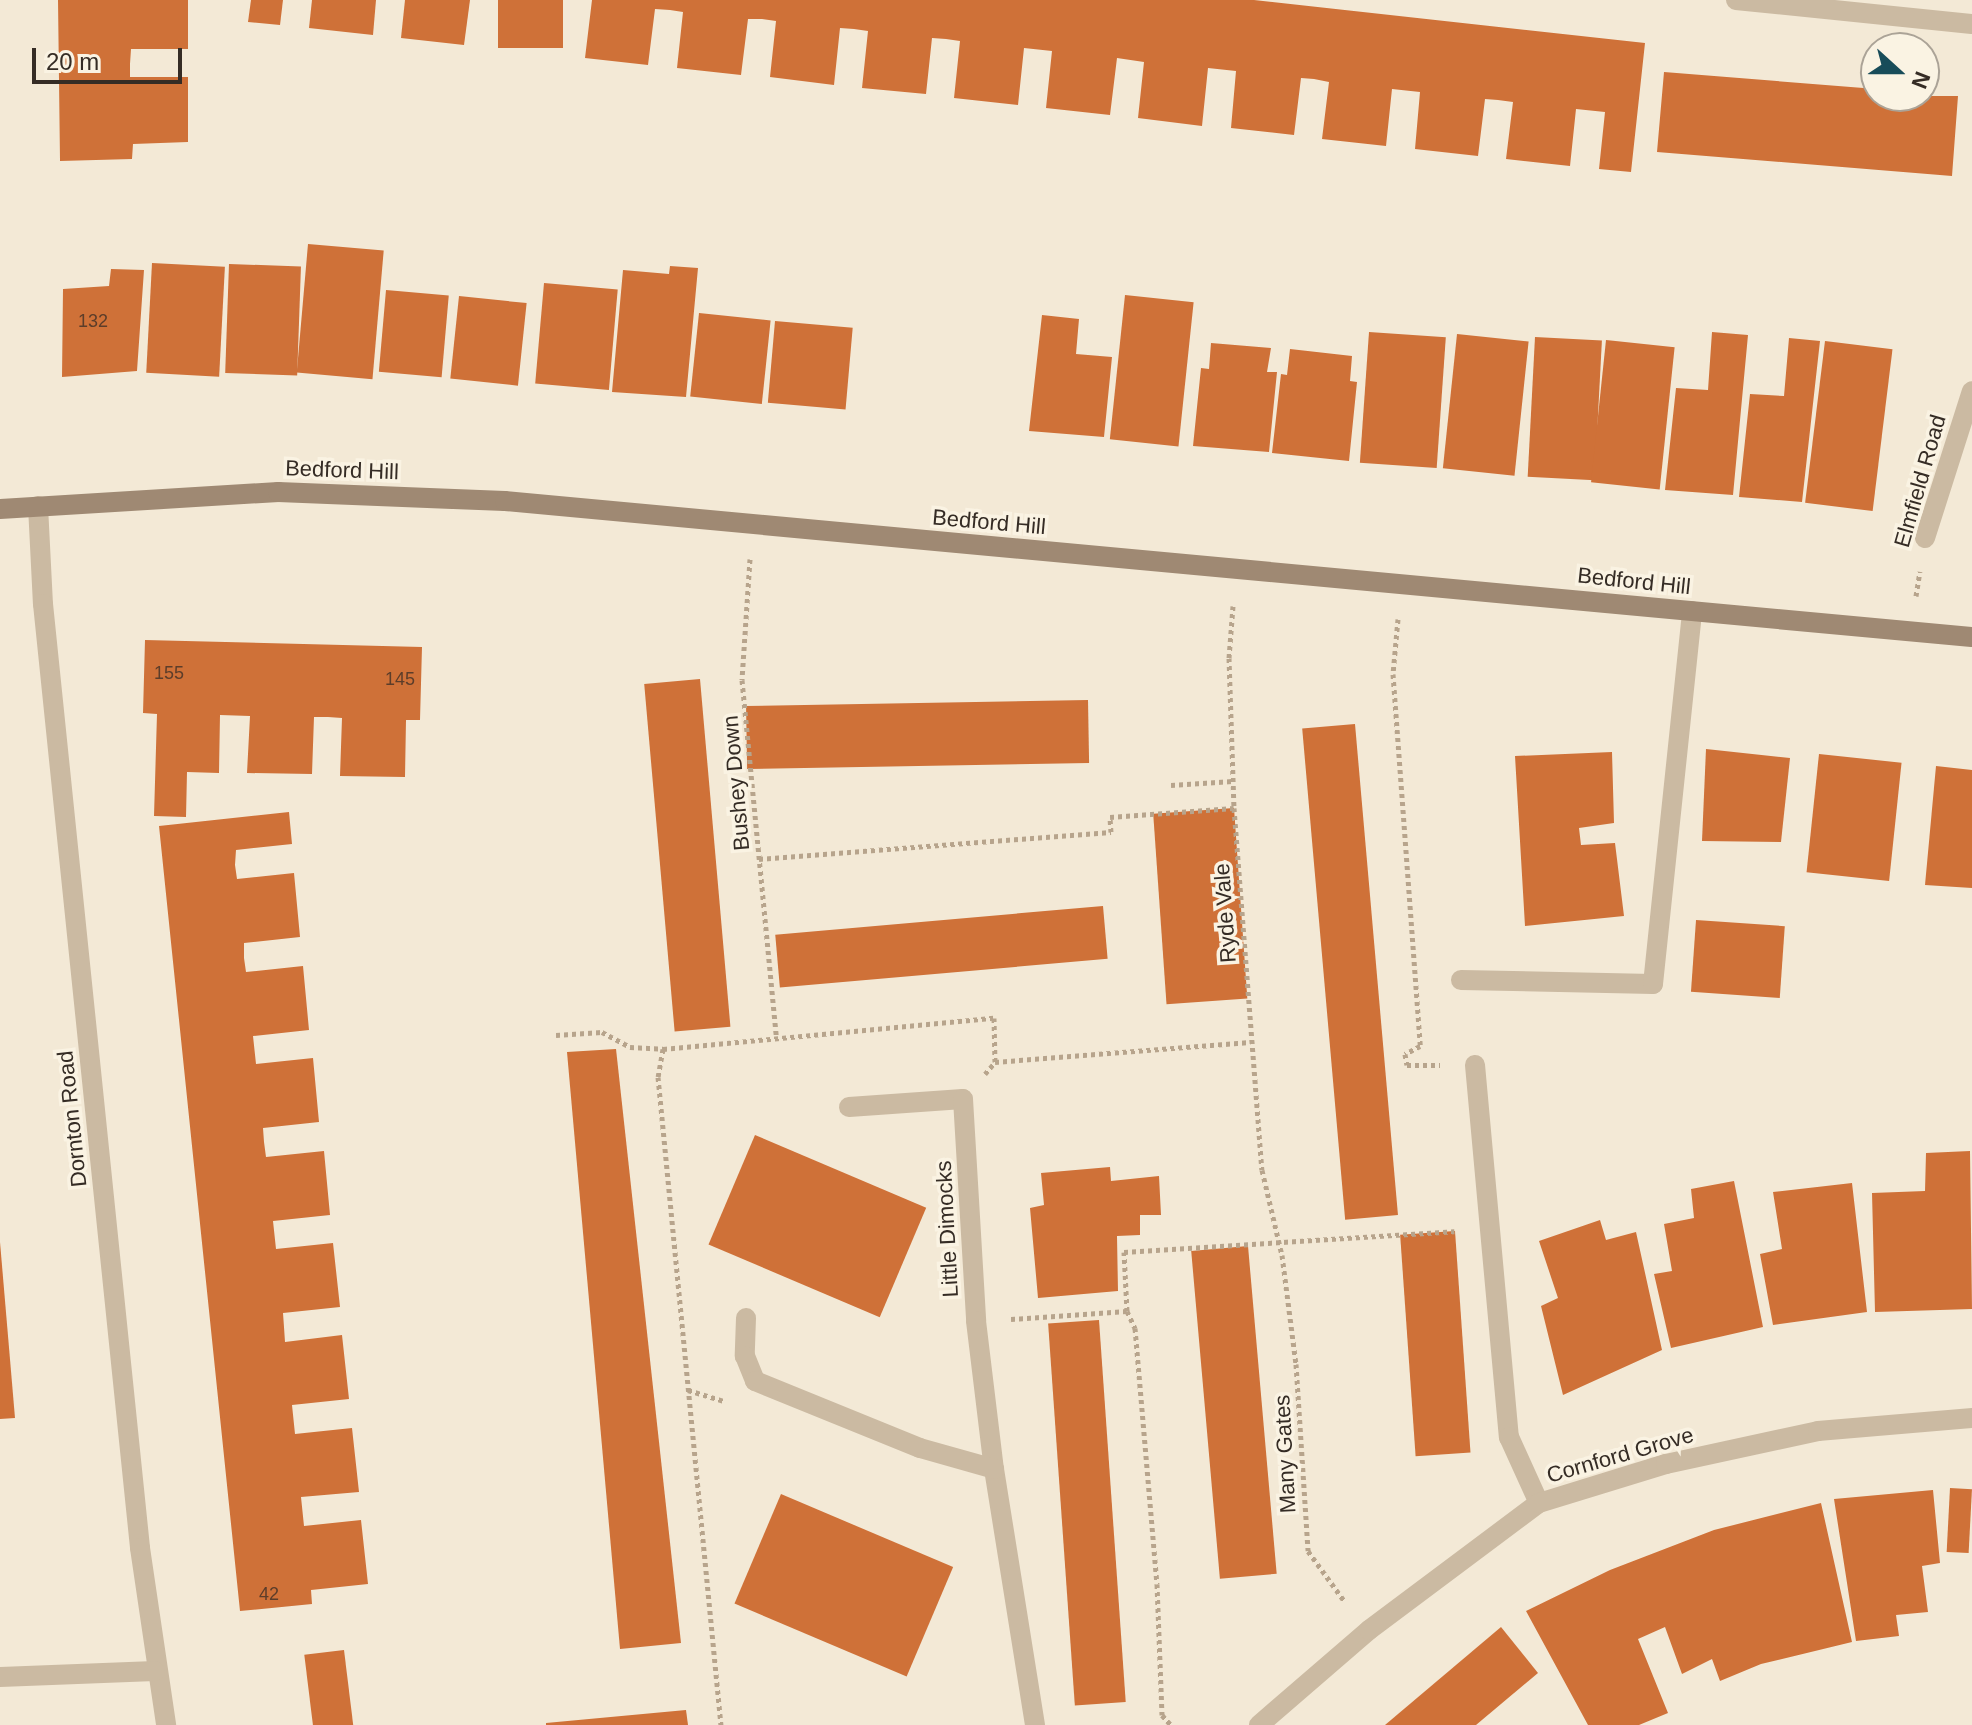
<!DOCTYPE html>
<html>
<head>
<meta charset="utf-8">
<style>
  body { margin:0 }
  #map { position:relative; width:1972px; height:1725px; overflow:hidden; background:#f3e9d6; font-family:Arial,sans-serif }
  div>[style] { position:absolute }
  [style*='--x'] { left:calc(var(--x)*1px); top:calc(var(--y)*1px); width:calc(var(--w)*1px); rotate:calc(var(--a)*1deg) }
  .building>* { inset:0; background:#cf7138; transform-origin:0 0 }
  .path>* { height:5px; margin-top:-2.5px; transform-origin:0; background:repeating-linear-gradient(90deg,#b7a48c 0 4px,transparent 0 8px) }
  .service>* { height:20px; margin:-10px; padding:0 10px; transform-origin:10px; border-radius:10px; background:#cbbaa2 }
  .minor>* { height:20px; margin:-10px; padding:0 10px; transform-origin:10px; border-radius:10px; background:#cbbaa2 }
  .secondary>* { height:20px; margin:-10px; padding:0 10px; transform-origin:10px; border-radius:10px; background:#9f8973 }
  span { translate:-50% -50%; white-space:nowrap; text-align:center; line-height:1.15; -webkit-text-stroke:7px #faf3e3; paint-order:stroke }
  .number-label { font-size:18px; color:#5c3d2a }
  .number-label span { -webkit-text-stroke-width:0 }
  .street-label { font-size:22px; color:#352c25 }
  .north { position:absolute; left:1860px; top:32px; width:80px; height:80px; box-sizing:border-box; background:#faf3e3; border:2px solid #aba397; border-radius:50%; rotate:111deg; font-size:22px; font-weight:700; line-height:32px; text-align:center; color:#352c25 }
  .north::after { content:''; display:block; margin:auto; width:28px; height:36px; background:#184c59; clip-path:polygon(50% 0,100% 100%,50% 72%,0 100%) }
  .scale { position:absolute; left:32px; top:48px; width:150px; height:36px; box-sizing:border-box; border:4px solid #352c25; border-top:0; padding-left:10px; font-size:24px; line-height:28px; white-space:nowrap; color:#352c25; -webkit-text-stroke:6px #faf3e3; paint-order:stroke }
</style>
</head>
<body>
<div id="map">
  <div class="building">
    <i style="clip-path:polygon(58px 0,188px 0,188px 49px,131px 49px,130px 64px,130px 77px,188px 77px,188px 142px,133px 144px,132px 159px,60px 161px)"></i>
    <i style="clip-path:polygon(251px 0,283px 0,280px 25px,248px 22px)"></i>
    <i style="clip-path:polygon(312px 0,376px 0,373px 35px,309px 28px)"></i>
    <i style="clip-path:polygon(405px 0,470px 0,464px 45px,401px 38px)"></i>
    <i style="left:498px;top:0;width:65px;height:48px"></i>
    <i style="clip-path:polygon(592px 0,1254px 0,1645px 43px,1631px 172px,1599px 169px,1605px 112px,1576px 109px,1570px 166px,1506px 159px,1513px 102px,1498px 100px,1485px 99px,1478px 156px,1415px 149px,1420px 92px,1392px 89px,1386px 146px,1322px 139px,1329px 82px,1314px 79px,1301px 78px,1294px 135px,1231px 128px,1236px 71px,1208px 68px,1202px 126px,1138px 118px,1144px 62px,1117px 58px,1110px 115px,1046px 108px,1052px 51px,1024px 48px,1018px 105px,954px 98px,960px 41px,946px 39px,932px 38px,926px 94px,862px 88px,868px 31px,854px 29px,840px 28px,834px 85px,770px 77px,776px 21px,762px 19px,748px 19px,741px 75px,677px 68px,683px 12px,670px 10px,655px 9px,648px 65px,585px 58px)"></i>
    <i style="clip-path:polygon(1664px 72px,1876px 89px,1876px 96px,1958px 96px,1952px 176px,1657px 152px)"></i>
    <i style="left:308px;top:244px;width:76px;height:129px;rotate:5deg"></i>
    <i style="left:152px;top:263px;width:73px;height:110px;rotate:3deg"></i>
    <i style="left:229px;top:264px;width:72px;height:109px;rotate:2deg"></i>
    <i style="clip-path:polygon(670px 266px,698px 268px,686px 397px,612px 392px,623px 270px,669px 274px)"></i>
    <i style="clip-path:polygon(111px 269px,144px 270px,137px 371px,62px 377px,63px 289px,109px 286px)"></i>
    <i style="left:544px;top:283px;width:74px;height:101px;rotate:5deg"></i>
    <i style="left:386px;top:290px;width:63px;height:82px;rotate:5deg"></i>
    <i style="left:1125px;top:295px;width:69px;height:145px;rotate:6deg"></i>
    <i style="left:459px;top:296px;width:68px;height:83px;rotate:6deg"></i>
    <i style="left:699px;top:313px;width:72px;height:84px;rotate:6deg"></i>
    <i style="clip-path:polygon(1042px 315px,1079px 319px,1076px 354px,1112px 357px,1104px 437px,1029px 431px)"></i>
    <i style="left:775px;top:321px;width:78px;height:82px;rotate:5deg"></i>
    <i style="left:1369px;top:332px;width:77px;height:131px;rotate:4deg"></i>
    <i style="clip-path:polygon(1712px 332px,1748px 335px,1733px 495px,1665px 490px,1676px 388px,1708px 390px)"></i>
    <i style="left:1457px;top:334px;width:72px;height:135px;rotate:6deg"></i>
    <i style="left:1535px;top:337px;width:67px;height:140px;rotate:3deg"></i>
    <i style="clip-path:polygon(1789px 338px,1820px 341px,1802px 502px,1739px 497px,1750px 394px,1784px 396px)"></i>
    <i style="left:1606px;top:340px;width:69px;height:143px;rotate:6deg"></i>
    <i style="left:1825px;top:341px;width:68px;height:163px;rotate:7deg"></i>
    <i style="clip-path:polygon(1211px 343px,1271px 348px,1267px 372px,1277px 372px,1269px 452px,1193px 446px,1201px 368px,1209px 369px)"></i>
    <i style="clip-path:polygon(1290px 349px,1352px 356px,1350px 381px,1357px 382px,1349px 461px,1272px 453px,1281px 374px,1287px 375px)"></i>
    <i style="clip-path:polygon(145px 640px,422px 647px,420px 720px,406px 720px,405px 777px,340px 776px,342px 718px,328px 717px,314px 717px,312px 774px,247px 773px,250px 716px,220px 715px,219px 773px,187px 772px,186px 817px,154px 816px,157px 714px,143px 713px)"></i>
    <i style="left:700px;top:679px;width:349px;height:56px;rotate:85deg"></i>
    <i style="left:1088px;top:700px;width:63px;height:342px;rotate:89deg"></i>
    <i style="left:1355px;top:724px;width:493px;height:53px;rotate:85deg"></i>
    <i style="clip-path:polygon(1706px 749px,1790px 758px,1781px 842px,1702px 841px)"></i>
    <i style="clip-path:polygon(1612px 752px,1614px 823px,1579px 828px,1581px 845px,1615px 843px,1624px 916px,1525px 926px,1515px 756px)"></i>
    <i style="left:1819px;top:754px;width:83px;height:119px;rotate:6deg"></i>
    <i style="clip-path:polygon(1936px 766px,1972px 770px,1972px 888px,1925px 885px)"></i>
    <i style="left:1234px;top:808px;width:191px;height:81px;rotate:86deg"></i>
    <i style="clip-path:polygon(289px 812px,292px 844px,236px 850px,235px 865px,237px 879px,294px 873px,300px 937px,244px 943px,244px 958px,246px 972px,303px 966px,309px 1030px,253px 1036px,256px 1064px,313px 1058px,319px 1122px,263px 1128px,264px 1142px,266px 1157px,324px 1151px,330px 1215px,273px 1221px,276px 1249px,333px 1243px,340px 1307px,283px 1313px,284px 1327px,285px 1342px,342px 1335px,349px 1399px,292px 1405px,295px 1434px,352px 1428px,359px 1492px,301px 1497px,304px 1526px,361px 1520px,368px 1584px,311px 1590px,312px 1604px,240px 1611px,159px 826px)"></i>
    <i style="left:1103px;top:906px;width:53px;height:329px;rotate:85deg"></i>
    <i style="left:1696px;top:920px;width:89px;height:72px;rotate:4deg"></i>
    <i style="clip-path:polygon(616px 1049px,681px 1643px,620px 1649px,567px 1052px)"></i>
    <i style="left:755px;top:1135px;width:186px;height:119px;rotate:23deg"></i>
    <i style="clip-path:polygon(1970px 1151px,1972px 1309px,1875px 1312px,1872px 1193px,1925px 1191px,1926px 1153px)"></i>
    <i style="clip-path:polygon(1110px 1167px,1111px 1181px,1159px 1176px,1161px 1215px,1140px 1215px,1140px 1235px,1117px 1236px,1118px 1291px,1038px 1298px,1030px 1208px,1044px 1205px,1041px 1173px)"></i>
    <i style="clip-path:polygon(1734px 1181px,1763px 1327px,1671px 1348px,1654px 1274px,1672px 1271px,1664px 1224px,1694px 1218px,1691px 1189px)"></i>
    <i style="clip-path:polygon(1852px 1183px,1867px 1312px,1773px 1325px,1760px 1254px,1782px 1249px,1773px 1192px)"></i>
    <i style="clip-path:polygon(1600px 1220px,1606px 1240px,1636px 1232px,1662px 1350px,1563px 1395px,1541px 1306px,1558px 1298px,1539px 1241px)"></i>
    <i style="left:1455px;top:1231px;width:222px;height:55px;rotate:86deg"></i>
    <i style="clip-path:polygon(0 1242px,15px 1418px,0 1419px)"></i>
    <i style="left:1248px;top:1246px;width:329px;height:57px;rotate:85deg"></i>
    <i style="left:1099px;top:1320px;width:383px;height:51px;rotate:86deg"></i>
    <i style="left:1950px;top:1488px;width:22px;height:64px;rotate:3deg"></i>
    <i style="clip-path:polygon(1933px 1490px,1940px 1563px,1922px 1566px,1928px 1612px,1896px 1615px,1899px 1636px,1856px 1641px,1834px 1499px)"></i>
    <i style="left:781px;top:1494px;width:187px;height:119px;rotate:23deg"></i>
    <i style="clip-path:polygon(1821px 1503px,1852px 1642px,1761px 1664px,1720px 1681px,1712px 1659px,1682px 1674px,1665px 1627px,1638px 1639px,1668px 1713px,1639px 1725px,1588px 1725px,1526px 1611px,1610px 1570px,1714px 1530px)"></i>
    <i style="clip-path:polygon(1501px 1627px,1538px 1673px,1476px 1725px,1385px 1725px)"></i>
    <i style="left:344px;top:1650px;width:76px;height:40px;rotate:83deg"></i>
    <i style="clip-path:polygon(686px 1710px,688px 1725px,546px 1725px,546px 1723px)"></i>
  </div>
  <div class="path">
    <i style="--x:750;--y:559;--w:121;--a:93.8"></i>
    <i style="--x:742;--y:680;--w:358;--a:84.5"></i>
    <i style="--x:1916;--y:596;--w:25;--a:-81"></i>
    <i style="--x:1233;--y:606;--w:52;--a:94.4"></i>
    <i style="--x:1229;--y:658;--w:150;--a:88.1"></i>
    <i style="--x:1234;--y:808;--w:363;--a:85.6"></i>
    <i style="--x:1262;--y:1170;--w:87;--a:76.8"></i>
    <i style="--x:1282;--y:1255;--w:110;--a:82.7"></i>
    <i style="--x:1296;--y:1364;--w:187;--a:86.3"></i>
    <i style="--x:1308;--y:1551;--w:63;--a:54"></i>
    <i style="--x:1398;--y:619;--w:55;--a:95.2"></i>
    <i style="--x:1393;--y:674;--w:373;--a:85.8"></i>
    <i style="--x:1420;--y:1046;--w:17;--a:152"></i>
    <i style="--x:1405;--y:1054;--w:11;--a:80"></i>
    <i style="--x:1407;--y:1065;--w:33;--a:0"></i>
    <i style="--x:1171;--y:785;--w:62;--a:-3.7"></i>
    <i style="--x:759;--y:859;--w:353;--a:-4.4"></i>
    <i style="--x:1111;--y:832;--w:15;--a:-94"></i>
    <i style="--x:1110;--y:817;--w:124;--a:-4.2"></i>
    <i style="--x:556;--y:1035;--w:46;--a:-3.7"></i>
    <i style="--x:602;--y:1032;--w:32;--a:28"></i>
    <i style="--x:630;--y:1047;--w:33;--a:3"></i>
    <i style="--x:663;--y:1049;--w:332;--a:-5.4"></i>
    <i style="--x:994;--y:1018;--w:44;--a:88.7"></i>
    <i style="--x:663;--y:1049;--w:28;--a:100"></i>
    <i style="--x:658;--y:1077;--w:651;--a:84.45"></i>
    <i style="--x:985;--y:1074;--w:16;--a:-50"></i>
    <i style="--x:995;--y:1062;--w:256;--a:-4.5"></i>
    <i style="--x:1127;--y:1311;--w:19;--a:65"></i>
    <i style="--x:1135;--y:1328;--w:257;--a:85.1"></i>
    <i style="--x:1157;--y:1584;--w:131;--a:87.8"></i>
    <i style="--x:1162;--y:1715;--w:13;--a:48"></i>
    <i style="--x:1011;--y:1319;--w:116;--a:-3.9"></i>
    <i style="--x:1127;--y:1311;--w:59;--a:-92.9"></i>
    <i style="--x:1124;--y:1252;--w:331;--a:-3.6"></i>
    <i style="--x:688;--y:1390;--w:38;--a:17"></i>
  </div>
  <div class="service">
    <i style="--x:1461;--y:980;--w:192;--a:1.2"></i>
    <i style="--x:1653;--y:984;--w:375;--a:-84"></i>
    <i style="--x:1475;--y:1065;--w:374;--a:84.8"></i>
    <i style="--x:1509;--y:1437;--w:72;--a:65.6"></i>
  </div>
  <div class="minor">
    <i style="--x:1736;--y:0;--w:237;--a:5.8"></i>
    <i style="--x:38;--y:506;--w:98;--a:87.1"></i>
    <i style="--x:43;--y:604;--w:949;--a:84.13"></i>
    <i style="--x:140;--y:1548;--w:179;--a:81.6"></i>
    <i style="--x:1925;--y:538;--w:154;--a:-72.3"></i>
    <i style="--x:849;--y:1107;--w:114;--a:-4"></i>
    <i style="--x:963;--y:1099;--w:222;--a:86.6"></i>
    <i style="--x:976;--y:1321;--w:149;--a:83.1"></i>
    <i style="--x:994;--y:1469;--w:259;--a:80.9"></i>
    <i style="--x:746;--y:1318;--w:38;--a:92"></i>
    <i style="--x:745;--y:1356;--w:27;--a:68"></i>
    <i style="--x:755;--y:1381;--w:178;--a:22.1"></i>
    <i style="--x:920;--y:1448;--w:77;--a:15.8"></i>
    <i style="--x:0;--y:1677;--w:155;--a:-2.2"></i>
    <i style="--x:1259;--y:1725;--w:145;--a:-40.8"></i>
    <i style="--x:1369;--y:1630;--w:212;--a:-36.8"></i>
    <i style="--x:1539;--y:1503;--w:133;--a:-17.1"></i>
    <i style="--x:1666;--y:1464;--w:156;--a:-12.2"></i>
    <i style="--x:1818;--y:1431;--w:155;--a:-4.8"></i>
  </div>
  <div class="secondary">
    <i style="--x:0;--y:509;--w:279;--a:-3.5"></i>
    <i style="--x:278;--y:492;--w:227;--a:2.3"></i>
    <i style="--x:505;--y:501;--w:1473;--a:5.3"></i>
  </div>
  <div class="number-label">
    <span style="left:93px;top:321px">132</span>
    <span style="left:169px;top:673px">155</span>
    <span style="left:400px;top:679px">145</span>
    <span style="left:269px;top:1594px">42</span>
  </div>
  <div class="street-label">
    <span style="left:342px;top:470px;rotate:2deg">Bedford Hill</span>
    <span style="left:1920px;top:481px;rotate:-74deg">Elmfield Road</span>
    <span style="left:989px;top:522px;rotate:5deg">Bedford Hill</span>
    <span style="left:1634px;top:581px;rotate:6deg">Bedford Hill</span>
    <span style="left:736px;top:783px;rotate:-95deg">Bushey Down</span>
    <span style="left:1225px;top:913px;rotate:-94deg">Ryde Vale</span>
    <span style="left:72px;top:1119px;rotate:-96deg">Dornton Road</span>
    <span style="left:947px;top:1229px;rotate:-93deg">Little Dimocks</span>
    <span style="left:1285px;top:1454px;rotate:-93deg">Many Gates</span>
    <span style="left:1620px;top:1455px;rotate:-16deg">Cornford Grove</span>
  </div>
  <div class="north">N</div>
  <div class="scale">20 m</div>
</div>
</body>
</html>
